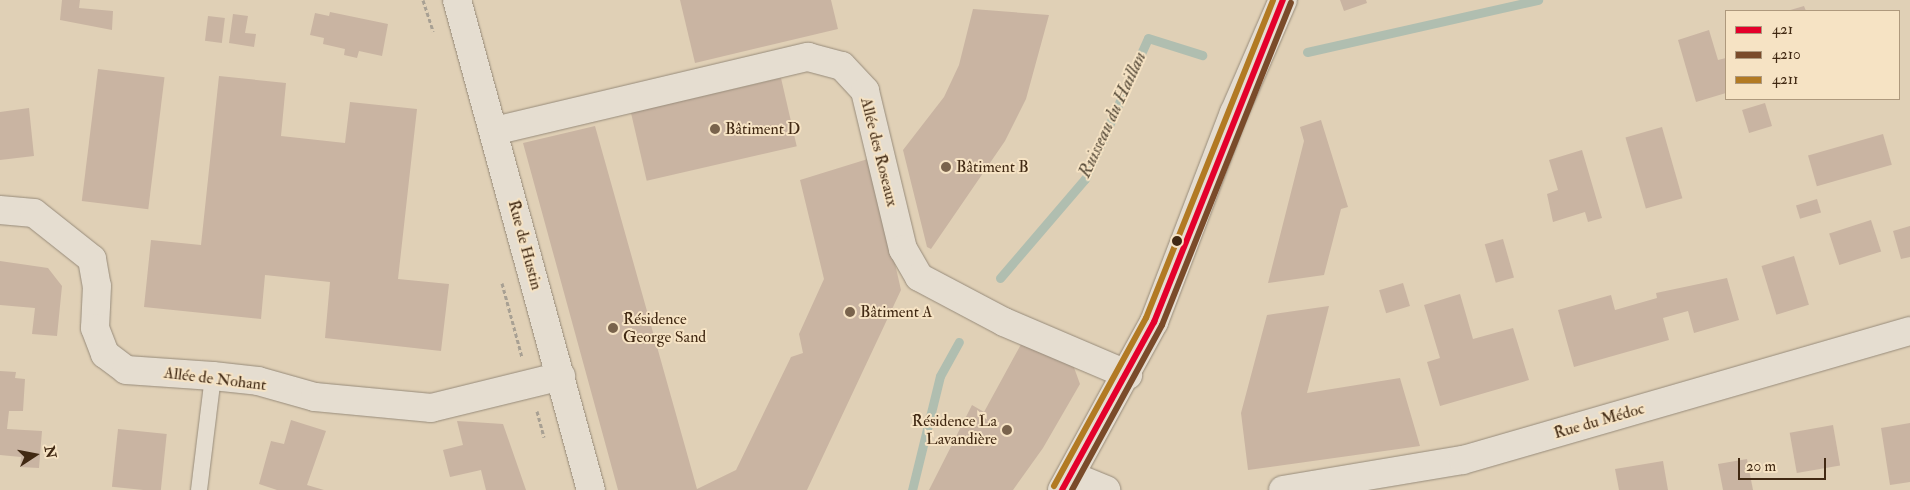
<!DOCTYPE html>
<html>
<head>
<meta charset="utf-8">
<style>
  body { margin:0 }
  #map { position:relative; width:1910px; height:490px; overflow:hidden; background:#e0d0b6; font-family:"IM FELL Double Pica",serif }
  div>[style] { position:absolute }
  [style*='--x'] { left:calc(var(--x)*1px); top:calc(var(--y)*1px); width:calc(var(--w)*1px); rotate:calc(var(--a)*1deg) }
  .stream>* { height:9px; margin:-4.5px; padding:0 4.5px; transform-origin:4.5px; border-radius:4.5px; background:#b0beb0 }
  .building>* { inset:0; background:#c9b4a2; transform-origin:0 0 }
  .path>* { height:3px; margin-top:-1.5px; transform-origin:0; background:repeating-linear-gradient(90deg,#a8a093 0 4px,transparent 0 6.5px) }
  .roads { filter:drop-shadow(0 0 1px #978b7a) drop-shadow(0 0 1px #978b7a) }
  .service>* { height:16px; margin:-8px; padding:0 8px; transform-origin:8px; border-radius:8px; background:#e5ddd0 }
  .minor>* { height:28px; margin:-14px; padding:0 14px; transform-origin:14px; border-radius:14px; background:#e5ddd0 }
  .tertiary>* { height:28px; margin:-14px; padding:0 14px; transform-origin:14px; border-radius:14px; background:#e5ddd0 }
  .secondary>* { height:28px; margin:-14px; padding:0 14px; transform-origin:14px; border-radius:14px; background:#e5ddd0 }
  .bus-1>* { height:6px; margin:-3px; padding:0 3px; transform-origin:3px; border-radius:3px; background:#e4002b }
  .bus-2>* { height:6px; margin:-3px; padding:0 3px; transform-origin:3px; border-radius:3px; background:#7a4b2a }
  .bus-3>* { height:6px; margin:-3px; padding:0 3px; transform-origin:3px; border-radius:3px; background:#b27a23 }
  .dots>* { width:14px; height:14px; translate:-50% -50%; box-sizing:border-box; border:2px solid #f6e3c4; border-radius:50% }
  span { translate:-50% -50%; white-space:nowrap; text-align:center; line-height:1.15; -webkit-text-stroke:4px #f6e3c4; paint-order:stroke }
  .poi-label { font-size:16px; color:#412913 }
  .left { translate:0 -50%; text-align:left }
  .right { translate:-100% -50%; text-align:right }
  .street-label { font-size:16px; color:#412913 }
  .water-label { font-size:18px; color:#584c3a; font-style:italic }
  .legend { position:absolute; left:1725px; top:10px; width:175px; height:90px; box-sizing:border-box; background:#f6e3c4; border:1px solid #ae997d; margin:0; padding:6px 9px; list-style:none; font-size:15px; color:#412913 }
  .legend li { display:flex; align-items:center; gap:10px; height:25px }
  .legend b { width:25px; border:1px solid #ae997d }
  .north { position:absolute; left:10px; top:430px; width:50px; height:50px; -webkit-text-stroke:4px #f6e3c4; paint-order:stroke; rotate:79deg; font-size:14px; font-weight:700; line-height:20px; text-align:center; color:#412913 }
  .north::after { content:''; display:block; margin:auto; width:18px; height:22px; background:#412913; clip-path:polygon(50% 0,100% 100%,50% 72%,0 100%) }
  .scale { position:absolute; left:1738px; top:458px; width:88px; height:22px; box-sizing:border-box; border:2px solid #412913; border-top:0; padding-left:6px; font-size:15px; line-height:18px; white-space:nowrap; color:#412913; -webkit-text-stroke:4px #f6e3c4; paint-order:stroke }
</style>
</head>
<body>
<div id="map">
  <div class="stream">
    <i style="--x:1307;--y:52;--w:237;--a:-12.7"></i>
    <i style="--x:1000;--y:278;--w:130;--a:-49.4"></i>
    <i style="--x:1085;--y:179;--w:154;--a:-65.9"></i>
    <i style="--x:1148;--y:38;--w:57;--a:17.5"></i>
    <i style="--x:912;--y:490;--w:117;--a:-76.2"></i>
    <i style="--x:940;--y:376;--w:39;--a:-61"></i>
  </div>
  <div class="building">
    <i style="clip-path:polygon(62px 0,80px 0,79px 8px,113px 11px,112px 30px,60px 20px)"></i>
    <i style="clip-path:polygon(680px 0,831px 0,838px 29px,695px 63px)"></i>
    <i style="clip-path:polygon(1340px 0,1366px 0,1367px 3px,1344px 11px)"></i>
    <i style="clip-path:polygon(1804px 6px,1806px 11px,1787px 11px)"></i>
    <i style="clip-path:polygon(973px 9px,1049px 15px,1026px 99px,1005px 141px,931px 249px,927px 247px,903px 150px,944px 97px,959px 65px)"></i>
    <i style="clip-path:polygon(330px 12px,388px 24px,382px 56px,359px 51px,357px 58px,344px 55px,345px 49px,323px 44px,324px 38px,310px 35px,315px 13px,329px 16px)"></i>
    <i style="clip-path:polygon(233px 14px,248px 16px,245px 33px,256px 34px,254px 47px,229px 43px)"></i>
    <i style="left:208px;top:16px;width:17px;height:25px;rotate:7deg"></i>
    <i style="clip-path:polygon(1709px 30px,1718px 60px,1726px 58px,1726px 93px,1696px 102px,1678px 40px)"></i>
    <i style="left:98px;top:69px;width:67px;height:133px;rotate:7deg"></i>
    <i style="clip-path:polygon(219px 76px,286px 83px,281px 136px,345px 143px,350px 102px,417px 109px,398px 279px,449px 284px,441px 351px,325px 338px,330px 282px,265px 275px,261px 319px,144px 307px,151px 240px,201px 245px)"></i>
    <i style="left:781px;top:78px;width:70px;height:154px;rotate:77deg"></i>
    <i style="left:1765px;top:103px;width:24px;height:24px;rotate:73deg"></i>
    <i style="clip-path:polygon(29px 108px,34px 156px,0 160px,0 112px)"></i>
    <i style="clip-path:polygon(1321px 120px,1348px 207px,1341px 209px,1324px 275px,1268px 283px,1304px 141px,1300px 127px)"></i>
    <i style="clip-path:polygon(595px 126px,697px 489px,736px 470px,791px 357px,803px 353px,799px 334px,824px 279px,800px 180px,871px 158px,901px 290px,807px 490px,618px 490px,523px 143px)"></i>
    <i style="left:1662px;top:127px;width:74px;height:38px;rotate:74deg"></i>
    <i style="left:1883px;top:134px;width:32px;height:78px;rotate:74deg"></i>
    <i style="clip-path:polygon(1582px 150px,1602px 218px,1588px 222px,1585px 212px,1553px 222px,1547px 194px,1558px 190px,1549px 160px)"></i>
    <i style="left:1817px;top:199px;width:14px;height:22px;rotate:73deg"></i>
    <i style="left:1871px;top:220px;width:33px;height:44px;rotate:72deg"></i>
    <i style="clip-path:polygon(1910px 226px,1910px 257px,1901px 259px,1893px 231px)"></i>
    <i style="left:1503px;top:239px;width:40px;height:19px;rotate:74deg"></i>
    <i style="left:1794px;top:256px;width:51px;height:34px;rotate:73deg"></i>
    <i style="clip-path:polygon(0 261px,48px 268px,62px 286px,57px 336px,32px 334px,35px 308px,0 305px)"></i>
    <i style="clip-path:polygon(1727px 278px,1739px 320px,1694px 333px,1688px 311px,1663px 318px,1669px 340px,1574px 367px,1558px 310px,1611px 295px,1615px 310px,1657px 298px,1656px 293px)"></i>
    <i style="left:1403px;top:283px;width:24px;height:25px;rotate:73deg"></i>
    <i style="clip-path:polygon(1460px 294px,1473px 339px,1513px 328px,1529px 380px,1440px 406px,1427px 362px,1440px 358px,1424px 305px)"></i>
    <i style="clip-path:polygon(1329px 306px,1307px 393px,1400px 378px,1420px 446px,1248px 470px,1241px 413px,1267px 315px)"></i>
    <i style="clip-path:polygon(1025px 337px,1072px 362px,1080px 384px,1043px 448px,1013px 490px,929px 490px,972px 405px,984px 412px)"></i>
    <i style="clip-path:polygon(0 371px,16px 372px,15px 378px,25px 379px,23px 411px,9px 411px,7px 429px,42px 431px,39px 468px,20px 467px,21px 457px,0 455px)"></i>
    <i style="clip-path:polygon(291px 420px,326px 431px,307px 485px,324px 490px,277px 490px,259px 484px,271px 441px,284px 444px)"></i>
    <i style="clip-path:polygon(457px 421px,503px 424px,526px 490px,486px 490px,481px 470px,450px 477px,443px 450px,463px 445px)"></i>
    <i style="clip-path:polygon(1910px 423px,1910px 482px,1890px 485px,1881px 428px)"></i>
    <i style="left:1833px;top:425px;width:41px;height:44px;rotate:80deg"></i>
    <i style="left:118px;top:429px;width:49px;height:58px;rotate:6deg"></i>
    <i style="clip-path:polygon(1747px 459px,1753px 490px,1723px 490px,1718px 464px)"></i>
    <i style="clip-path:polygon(1663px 461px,1668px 490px,1619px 490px,1615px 469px)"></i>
  </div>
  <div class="path">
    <i style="--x:423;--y:0;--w:33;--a:72"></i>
    <i style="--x:502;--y:283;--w:77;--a:74.9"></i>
    <i style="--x:537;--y:411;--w:27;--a:75"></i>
  </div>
  <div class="roads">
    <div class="service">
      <i style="--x:199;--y:490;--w:115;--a:-83"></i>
    </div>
    <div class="minor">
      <i style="--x:494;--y:131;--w:323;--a:-13.3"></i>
      <i style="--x:808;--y:57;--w:35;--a:15"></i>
      <i style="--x:842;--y:66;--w:34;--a:47"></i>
      <i style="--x:865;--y:91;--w:163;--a:76.5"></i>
      <i style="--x:903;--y:249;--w:32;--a:60"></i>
      <i style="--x:919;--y:277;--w:96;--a:27.9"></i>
      <i style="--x:1004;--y:322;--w:135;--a:23.1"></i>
      <i style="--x:0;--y:210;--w:34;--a:5"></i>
      <i style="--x:34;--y:213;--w:74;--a:38.4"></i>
      <i style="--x:92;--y:259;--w:27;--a:80"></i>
      <i style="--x:97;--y:286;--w:42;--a:92.7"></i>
      <i style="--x:95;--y:328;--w:28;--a:69"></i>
      <i style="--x:105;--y:354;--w:26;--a:37"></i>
      <i style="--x:126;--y:370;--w:87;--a:3.9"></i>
      <i style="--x:213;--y:376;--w:45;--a:6.3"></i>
      <i style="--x:258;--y:381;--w:59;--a:15.7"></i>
      <i style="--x:315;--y:397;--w:117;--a:5.4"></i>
      <i style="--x:431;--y:408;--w:134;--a:-13.8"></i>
      <i style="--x:1072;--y:476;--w:37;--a:22"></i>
      <i style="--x:1283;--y:490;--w:182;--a:-9.5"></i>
      <i style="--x:1463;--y:460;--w:465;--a:-16.1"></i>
    </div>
    <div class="tertiary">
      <i style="--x:457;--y:0;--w:508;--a:74.71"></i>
    </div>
    <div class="secondary">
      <i style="--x:1062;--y:490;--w:192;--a:-61.3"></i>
      <i style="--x:1154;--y:322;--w:224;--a:-69.1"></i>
      <i style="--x:1234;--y:113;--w:123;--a:-66.6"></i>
    </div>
  </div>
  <div class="bus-1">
    <i style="--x:1062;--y:490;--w:192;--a:-61.3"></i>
    <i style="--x:1154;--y:322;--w:347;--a:-68.2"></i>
  </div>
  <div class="bus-2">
    <i style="--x:1072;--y:490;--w:188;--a:-61.4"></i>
    <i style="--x:1162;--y:325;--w:347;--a:-68.2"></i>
  </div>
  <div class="bus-3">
    <i style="--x:1054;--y:486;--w:192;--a:-61.3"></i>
    <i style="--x:1146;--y:318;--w:342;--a:-68.2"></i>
  </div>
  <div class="dots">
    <i style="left:715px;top:129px;background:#79634c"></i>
    <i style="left:946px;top:167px;background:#79634c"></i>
    <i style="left:1177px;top:241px;background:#412913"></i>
    <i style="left:850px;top:312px;background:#79634c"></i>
    <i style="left:613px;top:328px;background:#79634c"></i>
    <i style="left:1007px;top:430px;background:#79634c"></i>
  </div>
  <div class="poi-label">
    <span class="left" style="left:725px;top:129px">Bâtiment D</span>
    <span class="left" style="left:956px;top:167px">Bâtiment B</span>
    <span class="left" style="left:860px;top:312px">Bâtiment A</span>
    <span class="left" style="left:623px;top:328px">Résidence<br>George Sand</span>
    <span class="right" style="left:997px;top:430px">Résidence La<br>Lavandière</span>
  </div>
  <div class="street-label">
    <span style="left:879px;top:152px;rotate:76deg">Allée des Roseaux</span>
    <span style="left:525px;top:245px;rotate:75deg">Rue de Hustin</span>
    <span style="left:215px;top:379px;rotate:7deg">Allée de Nohant</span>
    <span style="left:1599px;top:421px;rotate:-16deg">Rue du Médoc</span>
  </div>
  <div class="water-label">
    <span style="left:1113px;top:115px;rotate:-65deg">Ruisseau du Haillan</span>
  </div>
  <ul class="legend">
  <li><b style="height:6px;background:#e4002b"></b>421</li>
  <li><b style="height:6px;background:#7a4b2a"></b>4210</li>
  <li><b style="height:6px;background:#b27a23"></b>4211</li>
  </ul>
  <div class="north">N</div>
  <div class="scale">20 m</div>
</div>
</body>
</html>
